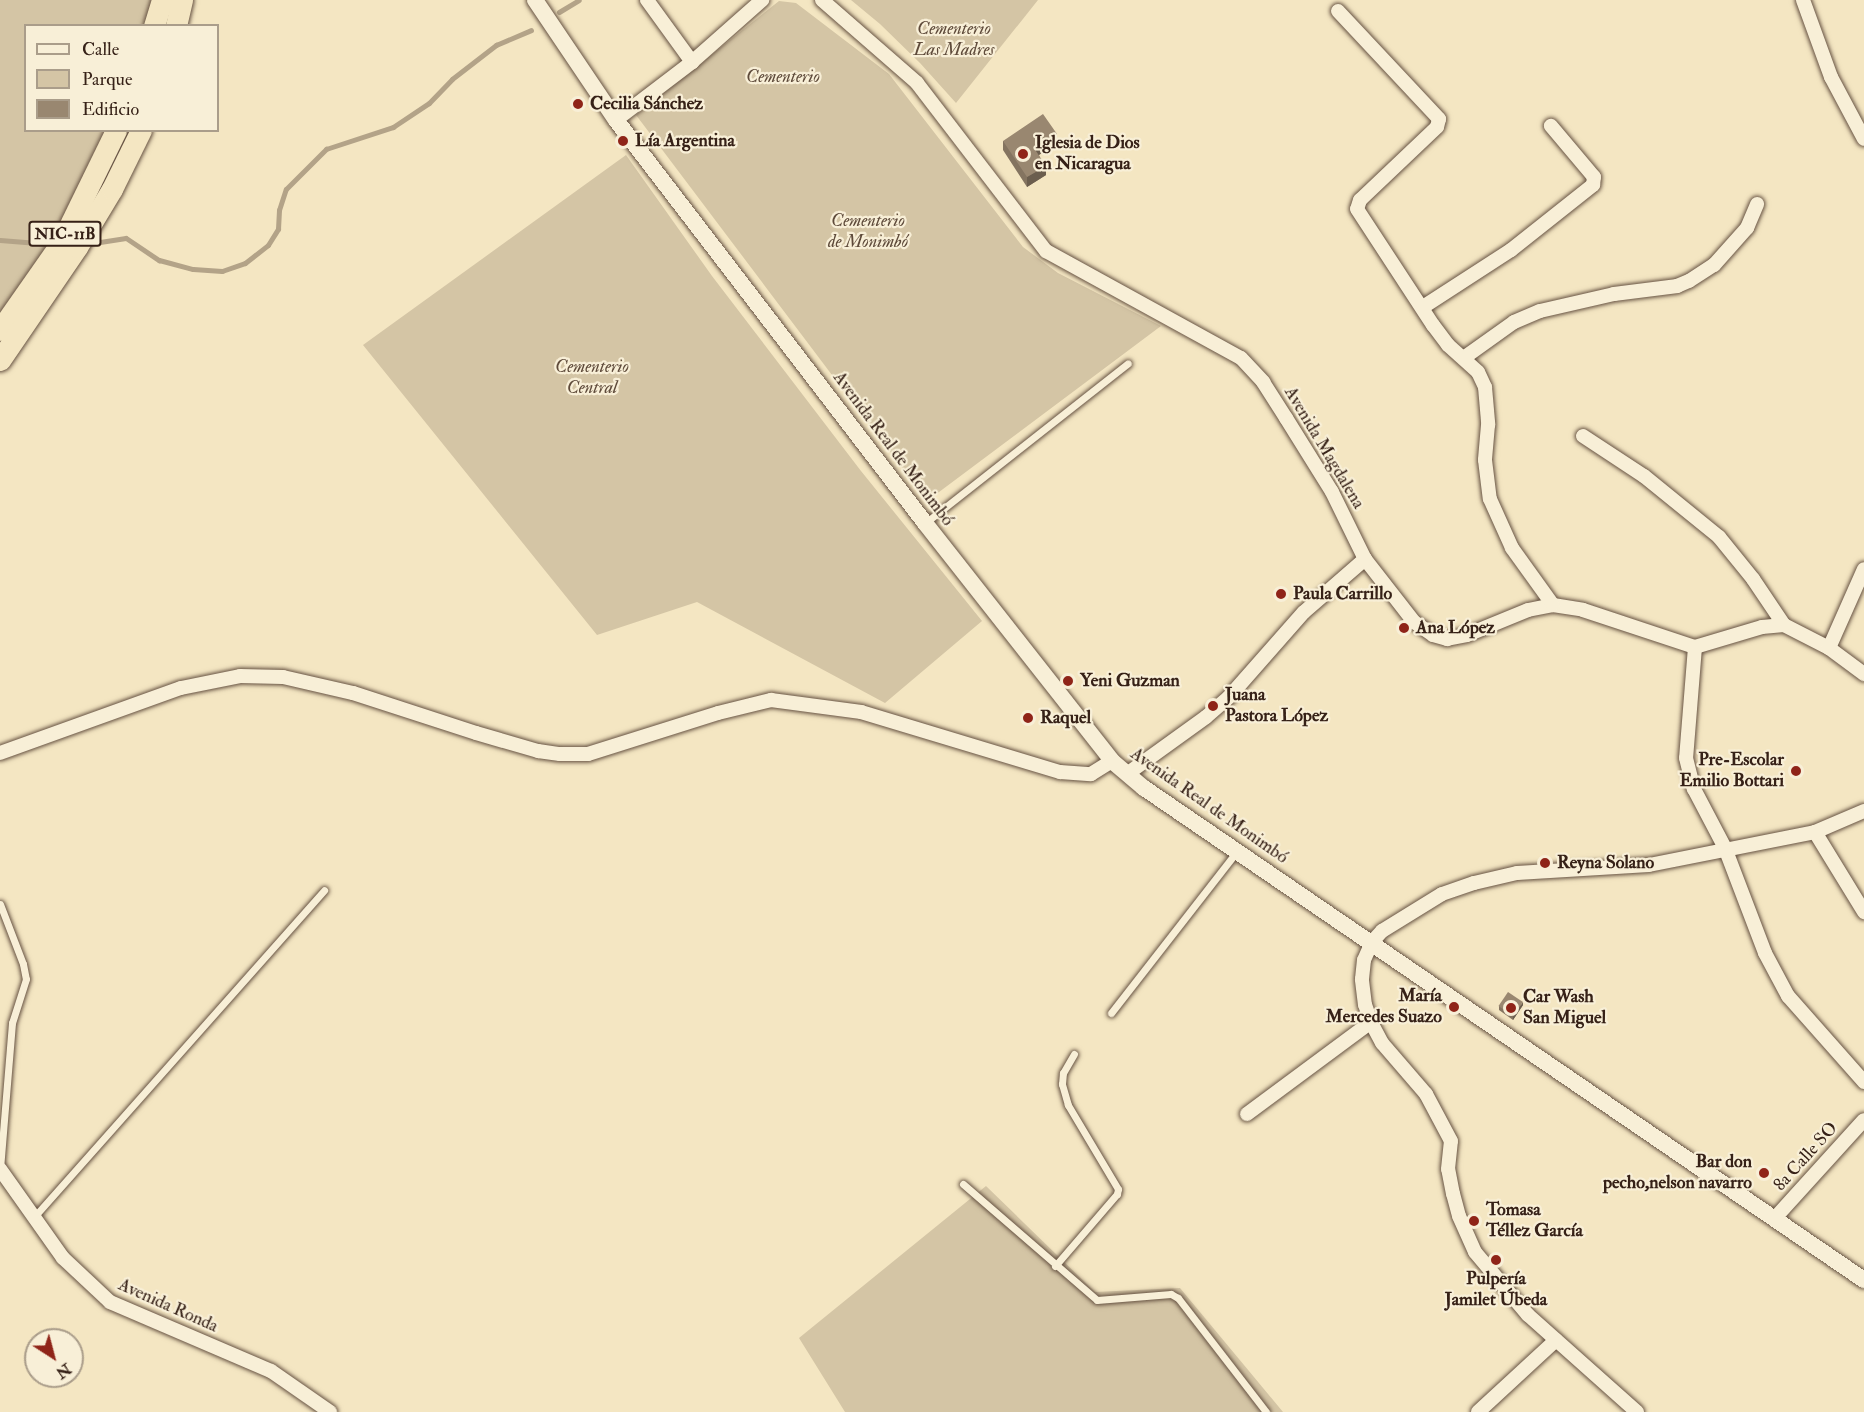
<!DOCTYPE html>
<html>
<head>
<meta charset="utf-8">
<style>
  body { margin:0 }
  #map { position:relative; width:1864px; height:1412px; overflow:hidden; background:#f4e6c2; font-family:"IM FELL Double Pica",serif }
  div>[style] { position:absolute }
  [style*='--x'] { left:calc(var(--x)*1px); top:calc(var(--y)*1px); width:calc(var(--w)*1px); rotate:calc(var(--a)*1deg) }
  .green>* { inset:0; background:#d4c5a5 }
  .stream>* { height:5px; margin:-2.5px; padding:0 2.5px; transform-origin:2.5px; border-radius:2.5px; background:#b3a388 }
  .roads { filter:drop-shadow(0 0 2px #665242) drop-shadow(0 0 2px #665242) }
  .service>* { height:7px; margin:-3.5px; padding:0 3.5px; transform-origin:3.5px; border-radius:3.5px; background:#f8efd7 }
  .minor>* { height:14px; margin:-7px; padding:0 7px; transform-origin:7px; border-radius:7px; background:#f8efd7 }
  .tertiary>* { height:16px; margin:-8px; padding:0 8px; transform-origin:8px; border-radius:8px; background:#f8efd7 }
  .trunk>* { height:21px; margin:-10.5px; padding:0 10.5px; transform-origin:10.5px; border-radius:10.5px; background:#f4e6c2 }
  .wall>* { inset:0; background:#847460 }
  .shaded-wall>* { inset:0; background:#6b5e4e }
  .building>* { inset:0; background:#998770; transform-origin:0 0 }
  .dots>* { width:16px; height:16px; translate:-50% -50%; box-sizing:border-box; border:3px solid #f8efd7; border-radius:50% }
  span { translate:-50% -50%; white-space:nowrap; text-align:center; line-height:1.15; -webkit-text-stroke:4.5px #f8efd7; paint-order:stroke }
  .shield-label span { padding:2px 4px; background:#f8efd7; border:2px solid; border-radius:4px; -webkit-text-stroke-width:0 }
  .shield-label { font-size:16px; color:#362117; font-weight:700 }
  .park-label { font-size:18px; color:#5e4a3a; font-style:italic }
  .poi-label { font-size:18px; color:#362117; font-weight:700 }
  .left { translate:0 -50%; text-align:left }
  .right { translate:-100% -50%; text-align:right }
  .street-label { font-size:18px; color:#362117 }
  .legend { position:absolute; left:24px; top:24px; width:195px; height:108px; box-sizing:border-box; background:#f8efd7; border:2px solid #aa9d8a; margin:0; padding:8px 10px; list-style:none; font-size:18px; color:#362117 }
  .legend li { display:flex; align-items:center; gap:12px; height:30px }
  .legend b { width:30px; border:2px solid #aa9d8a }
  .north { position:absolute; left:24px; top:1328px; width:60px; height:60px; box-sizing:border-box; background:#f8efd7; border:2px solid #aa9d8a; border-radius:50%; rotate:144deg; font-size:16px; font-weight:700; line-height:24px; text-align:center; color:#362117 }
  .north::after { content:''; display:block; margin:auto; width:21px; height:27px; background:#8f2418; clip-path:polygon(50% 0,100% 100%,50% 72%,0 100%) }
</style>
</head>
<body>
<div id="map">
  <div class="green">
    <i style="clip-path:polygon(0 0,162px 0,154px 25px,26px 26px,26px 130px,116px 131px,0 330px)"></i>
    <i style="clip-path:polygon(851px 0,1038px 0,956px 103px,920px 63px,880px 24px)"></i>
    <i style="clip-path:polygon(779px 1px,796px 3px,889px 74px,1023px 247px,1058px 273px,1161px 326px,927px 501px,636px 115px)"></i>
    <i style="clip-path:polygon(626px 155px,712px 276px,861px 471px,982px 621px,885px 703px,697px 602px,597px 635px,363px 345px)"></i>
    <i style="clip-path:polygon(986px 1186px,1095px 1292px,1180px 1288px,1283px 1412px,845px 1412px,799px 1338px)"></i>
  </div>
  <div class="stream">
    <i style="--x:559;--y:12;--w:23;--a:-31"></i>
    <i style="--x:0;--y:240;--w:50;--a:4.6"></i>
    <i style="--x:100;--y:242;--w:26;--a:-9"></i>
    <i style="--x:126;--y:238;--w:40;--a:34"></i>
    <i style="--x:159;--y:260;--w:35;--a:15"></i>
    <i style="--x:193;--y:269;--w:29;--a:4"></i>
    <i style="--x:222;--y:271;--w:24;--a:-19"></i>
    <i style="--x:245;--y:263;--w:29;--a:-38"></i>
    <i style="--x:268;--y:245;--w:19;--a:-58"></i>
    <i style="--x:278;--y:229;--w:19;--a:-87"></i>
    <i style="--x:279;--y:210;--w:22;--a:-72"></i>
    <i style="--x:286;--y:189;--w:57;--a:-45"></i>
    <i style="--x:326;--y:149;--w:71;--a:-18.2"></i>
    <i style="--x:393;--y:127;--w:43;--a:-33.7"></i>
    <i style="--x:429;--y:103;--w:33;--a:-46"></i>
    <i style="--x:452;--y:79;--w:56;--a:-37.7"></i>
    <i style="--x:496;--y:45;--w:38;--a:-23"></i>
  </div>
  <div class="roads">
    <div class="service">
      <i style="--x:925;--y:523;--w:258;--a:-38.2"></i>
      <i style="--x:0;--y:904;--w:64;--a:69"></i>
      <i style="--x:23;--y:964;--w:15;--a:79"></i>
      <i style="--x:26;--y:979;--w:46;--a:107.7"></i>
      <i style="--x:12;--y:1023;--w:146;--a:94.7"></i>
      <i style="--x:1111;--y:1013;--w:205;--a:-52.1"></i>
      <i style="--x:963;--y:1184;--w:177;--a:40.9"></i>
      <i style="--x:1097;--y:1300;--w:74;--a:-4.6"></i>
      <i style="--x:1171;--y:1294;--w:8;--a:30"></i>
      <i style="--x:1178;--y:1298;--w:144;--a:52.3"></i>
      <i style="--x:34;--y:1217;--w:437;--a:-48.4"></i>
      <i style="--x:1055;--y:1266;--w:95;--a:-49.3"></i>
      <i style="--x:1117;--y:1194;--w:5;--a:-79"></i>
      <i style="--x:1118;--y:1189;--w:98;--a:-120.8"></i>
      <i style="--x:1068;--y:1105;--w:22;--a:-106"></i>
      <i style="--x:1062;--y:1084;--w:11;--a:-85"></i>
      <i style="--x:1063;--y:1073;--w:22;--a:-60"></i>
    </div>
    <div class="minor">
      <i style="--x:647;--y:0;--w:77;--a:54"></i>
      <i style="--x:822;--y:0;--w:126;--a:41.1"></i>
      <i style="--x:917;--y:83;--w:212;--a:52.5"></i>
      <i style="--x:1046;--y:251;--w:222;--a:28.8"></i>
      <i style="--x:1241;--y:358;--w:33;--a:47"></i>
      <i style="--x:1263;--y:382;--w:43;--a:57.4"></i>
      <i style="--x:1286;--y:418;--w:87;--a:58.1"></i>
      <i style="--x:1332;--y:492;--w:75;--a:63.8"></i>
      <i style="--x:1365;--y:559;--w:80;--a:52.1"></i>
      <i style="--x:1414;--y:622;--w:23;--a:34"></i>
      <i style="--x:1433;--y:635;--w:15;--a:16"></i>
      <i style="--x:1447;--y:639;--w:20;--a:-11"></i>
      <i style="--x:1467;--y:635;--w:66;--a:-22.3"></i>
      <i style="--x:1528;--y:610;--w:25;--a:-11"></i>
      <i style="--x:1553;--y:605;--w:30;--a:9"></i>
      <i style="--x:1583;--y:610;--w:118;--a:18.3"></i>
      <i style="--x:1695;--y:647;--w:70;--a:-16.6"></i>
      <i style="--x:1762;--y:627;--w:22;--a:-5"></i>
      <i style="--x:1784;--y:625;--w:51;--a:27.1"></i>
      <i style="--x:1829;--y:648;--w:44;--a:36.6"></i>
      <i style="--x:1803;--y:0;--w:82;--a:70"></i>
      <i style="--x:1831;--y:77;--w:70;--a:62"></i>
      <i style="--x:1338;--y:11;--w:148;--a:46.9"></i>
      <i style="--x:1439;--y:119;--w:8;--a:104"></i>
      <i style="--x:1437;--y:127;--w:106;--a:136.5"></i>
      <i style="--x:1360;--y:200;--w:9;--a:108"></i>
      <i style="--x:1357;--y:209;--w:139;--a:56.8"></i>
      <i style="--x:1433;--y:325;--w:25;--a:53"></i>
      <i style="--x:1448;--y:345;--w:40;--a:42"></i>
      <i style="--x:1478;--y:372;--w:17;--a:65"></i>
      <i style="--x:1485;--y:387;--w:38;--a:85"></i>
      <i style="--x:1488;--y:425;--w:35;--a:95"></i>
      <i style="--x:1485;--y:460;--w:39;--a:83"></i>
      <i style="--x:1490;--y:499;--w:54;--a:65.8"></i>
      <i style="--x:1512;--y:548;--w:70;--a:54.3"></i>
      <i style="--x:616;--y:120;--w:96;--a:-37.3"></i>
      <i style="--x:692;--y:62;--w:94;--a:-41.5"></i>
      <i style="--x:1423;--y:307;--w:105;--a:-32.9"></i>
      <i style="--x:1511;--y:250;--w:105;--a:-38.4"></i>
      <i style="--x:1593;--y:185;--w:8;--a:-83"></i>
      <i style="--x:1594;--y:177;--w:67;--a:-130.1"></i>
      <i style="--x:1465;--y:357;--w:60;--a:-35.5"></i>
      <i style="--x:1514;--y:322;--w:28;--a:-23"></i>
      <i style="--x:1540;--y:311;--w:76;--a:-12.9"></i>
      <i style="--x:1614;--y:294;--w:64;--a:-7.2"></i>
      <i style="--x:1677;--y:286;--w:13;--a:-23"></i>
      <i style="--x:1689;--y:281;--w:30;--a:-33"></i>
      <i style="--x:1714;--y:265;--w:50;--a:-48.3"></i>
      <i style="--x:1747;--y:228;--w:26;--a:-67"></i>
      <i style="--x:1583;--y:436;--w:73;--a:33.3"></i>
      <i style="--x:1644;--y:476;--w:97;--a:39.1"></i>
      <i style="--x:1719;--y:537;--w:54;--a:51"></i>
      <i style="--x:1753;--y:579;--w:55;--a:56"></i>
      <i style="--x:1695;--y:647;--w:111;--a:94.6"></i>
      <i style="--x:1686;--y:758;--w:32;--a:76"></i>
      <i style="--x:1694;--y:789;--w:67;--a:62.3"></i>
      <i style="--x:1725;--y:848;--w:112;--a:69.1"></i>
      <i style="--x:1765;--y:953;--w:49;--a:61.9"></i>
      <i style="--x:1788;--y:996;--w:115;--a:48.5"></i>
      <i style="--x:1829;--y:648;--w:86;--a:-66.1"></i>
      <i style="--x:0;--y:753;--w:192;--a:-19.8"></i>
      <i style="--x:181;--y:688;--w:60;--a:-11.5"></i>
      <i style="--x:240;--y:676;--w:43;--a:1.3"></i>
      <i style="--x:283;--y:677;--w:72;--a:12.9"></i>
      <i style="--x:353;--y:693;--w:129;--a:18"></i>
      <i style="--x:476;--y:733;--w:65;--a:16.2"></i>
      <i style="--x:538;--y:751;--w:22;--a:8"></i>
      <i style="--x:560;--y:754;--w:28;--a:0"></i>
      <i style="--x:588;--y:754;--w:136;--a:-17.5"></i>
      <i style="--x:718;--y:713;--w:55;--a:-13.8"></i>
      <i style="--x:771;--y:700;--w:91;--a:7.6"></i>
      <i style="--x:861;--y:712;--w:208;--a:16.8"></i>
      <i style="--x:1060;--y:772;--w:31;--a:4"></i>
      <i style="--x:1091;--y:774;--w:25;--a:-32"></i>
      <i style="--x:1127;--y:774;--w:97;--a:-35.8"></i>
      <i style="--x:1206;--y:717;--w:30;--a:-41"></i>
      <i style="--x:1229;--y:697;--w:113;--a:-48.6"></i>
      <i style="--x:1304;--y:612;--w:81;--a:-41"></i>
      <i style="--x:1815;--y:832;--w:94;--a:58.5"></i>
      <i style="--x:1247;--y:1114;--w:154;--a:-36.6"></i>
      <i style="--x:0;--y:1169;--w:109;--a:54.7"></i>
      <i style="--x:63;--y:1258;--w:64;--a:43.1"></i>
      <i style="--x:110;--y:1302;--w:175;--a:23.2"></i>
      <i style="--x:271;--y:1371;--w:72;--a:34.8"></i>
      <i style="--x:1775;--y:1218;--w:132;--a:-47.8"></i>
      <i style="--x:1478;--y:1412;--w:106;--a:-42.7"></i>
      <i style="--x:1637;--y:1412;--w:146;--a:-138.3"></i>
      <i style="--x:1528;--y:1315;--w:82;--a:-130.1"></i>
      <i style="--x:1475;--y:1252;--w:39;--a:-114"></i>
      <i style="--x:1459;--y:1216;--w:23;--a:-105"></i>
      <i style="--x:1453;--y:1194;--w:25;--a:-101"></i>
      <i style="--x:1448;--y:1169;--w:28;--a:-84"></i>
      <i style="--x:1451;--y:1141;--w:53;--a:-118"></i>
      <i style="--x:1426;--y:1094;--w:67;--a:-130.8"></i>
      <i style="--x:1382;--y:1043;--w:24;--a:-118"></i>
      <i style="--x:1371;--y:1022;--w:18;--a:-109"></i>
      <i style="--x:1365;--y:1005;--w:26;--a:-97"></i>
      <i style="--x:1362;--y:979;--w:19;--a:-84"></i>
      <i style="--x:1364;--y:960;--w:20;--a:-66"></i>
      <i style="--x:1372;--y:942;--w:15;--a:-48"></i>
      <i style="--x:1382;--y:931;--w:70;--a:-31.7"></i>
      <i style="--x:1442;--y:894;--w:34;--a:-19"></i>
      <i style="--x:1474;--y:883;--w:44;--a:-13.1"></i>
      <i style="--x:1517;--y:873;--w:132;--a:-3.5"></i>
      <i style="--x:1649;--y:865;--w:169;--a:-11.2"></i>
      <i style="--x:1815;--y:832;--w:53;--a:-23.2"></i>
    </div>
    <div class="tertiary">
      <i style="--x:535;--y:0;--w:145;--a:56"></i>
      <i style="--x:616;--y:120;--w:508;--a:52.52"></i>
      <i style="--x:925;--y:523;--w:303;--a:51.8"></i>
      <i style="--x:1112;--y:761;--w:42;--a:40.2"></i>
      <i style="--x:1144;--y:788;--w:872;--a:34.35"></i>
    </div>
    <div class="trunk">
      <i style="--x:154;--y:26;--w:27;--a:-73"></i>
      <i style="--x:176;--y:26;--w:27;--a:-77"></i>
      <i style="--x:0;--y:330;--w:106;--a:-55"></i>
      <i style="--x:61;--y:243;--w:126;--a:-64"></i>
      <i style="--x:0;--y:360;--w:137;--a:-55.7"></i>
      <i style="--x:77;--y:247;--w:68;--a:-58.9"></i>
      <i style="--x:112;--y:189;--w:66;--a:-63.8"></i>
    </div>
  </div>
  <div class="wall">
    <i style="clip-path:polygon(1003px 141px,1057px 143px,1039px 155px,1046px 175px,1027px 187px,1003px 150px)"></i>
    <i style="clip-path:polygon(1523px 1005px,1513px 1020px,1499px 1010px,1499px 1006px)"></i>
  </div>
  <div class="shaded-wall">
    <i style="clip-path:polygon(1057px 134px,1057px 143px,1034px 158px,1034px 148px)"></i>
    <i style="clip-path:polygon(1046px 166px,1046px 175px,1027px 187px,1027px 177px)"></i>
    <i style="clip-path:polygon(1523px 1002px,1523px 1005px,1513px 1020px,1513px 1016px)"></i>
  </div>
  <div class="building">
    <i style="clip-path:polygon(1043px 114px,1057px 134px,1034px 148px,1046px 166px,1027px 177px,1003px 141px)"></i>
    <i style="left:1508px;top:992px;width:18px;height:17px;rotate:34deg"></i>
  </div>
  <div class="dots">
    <i style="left:578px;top:104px;background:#8f2418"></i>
    <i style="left:623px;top:141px;background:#8f2418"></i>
    <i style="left:1023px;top:154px;background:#8f2418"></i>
    <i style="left:1281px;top:594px;background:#8f2418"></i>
    <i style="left:1404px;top:628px;background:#8f2418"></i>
    <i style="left:1068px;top:681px;background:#8f2418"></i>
    <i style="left:1213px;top:706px;background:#8f2418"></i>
    <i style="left:1028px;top:718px;background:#8f2418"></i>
    <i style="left:1796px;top:771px;background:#8f2418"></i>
    <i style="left:1545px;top:863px;background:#8f2418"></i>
    <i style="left:1454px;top:1007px;background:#8f2418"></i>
    <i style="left:1511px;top:1008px;background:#8f2418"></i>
    <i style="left:1764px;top:1173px;background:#8f2418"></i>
    <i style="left:1474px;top:1221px;background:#8f2418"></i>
    <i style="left:1496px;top:1260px;background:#8f2418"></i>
  </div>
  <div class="shield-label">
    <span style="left:65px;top:234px">NIC-11B</span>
  </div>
  <div class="park-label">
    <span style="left:954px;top:40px">Cementerio<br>Las Madres</span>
    <span style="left:783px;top:77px">Cementerio</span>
    <span style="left:868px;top:232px">Cementerio<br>de Monimbó</span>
    <span style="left:592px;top:378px">Cementerio<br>Central</span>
  </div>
  <div class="poi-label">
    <span class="left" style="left:590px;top:104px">Cecilia Sánchez</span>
    <span class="left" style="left:635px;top:141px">Lía Argentina</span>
    <span class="left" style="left:1035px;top:154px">Iglesia de Dios<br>en Nicaragua</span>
    <span class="left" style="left:1293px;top:594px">Paula Carrillo</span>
    <span class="left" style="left:1416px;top:628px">Ana López</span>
    <span class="left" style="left:1080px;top:681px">Yeni Guzman</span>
    <span class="left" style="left:1225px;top:706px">Juana<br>Pastora López</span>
    <span class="left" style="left:1040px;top:718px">Raquel</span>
    <span class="right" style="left:1784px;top:771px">Pre-Escolar<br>Emilio Bottari</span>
    <span class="left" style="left:1557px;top:863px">Reyna Solano</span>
    <span class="right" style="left:1442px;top:1007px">María<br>Mercedes Suazo</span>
    <span class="left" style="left:1523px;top:1008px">Car Wash<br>San Miguel</span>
    <span class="right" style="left:1752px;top:1173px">Bar don<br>pecho,nelson navarro</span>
    <span class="left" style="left:1486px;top:1221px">Tomasa<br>Téllez García</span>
    <span style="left:1496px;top:1290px">Pulpería<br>Jamilet Úbeda</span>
  </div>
  <div class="street-label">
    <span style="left:1324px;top:448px;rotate:59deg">Avenida Magdalena</span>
    <span style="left:893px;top:449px;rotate:53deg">Avenida Real de Monimbó</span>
    <span style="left:1209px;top:806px;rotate:35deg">Avenida Real de Monimbó</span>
    <span style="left:1806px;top:1157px;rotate:-48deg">8a Calle SO</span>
    <span style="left:168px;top:1306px;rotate:24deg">Avenida Ronda</span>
  </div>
  <ul class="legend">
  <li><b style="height:8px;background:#f8efd7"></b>Calle</li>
  <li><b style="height:16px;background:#d4c5a5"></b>Parque</li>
  <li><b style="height:16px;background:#998770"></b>Edificio</li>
  </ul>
  <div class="north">N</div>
</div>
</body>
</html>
